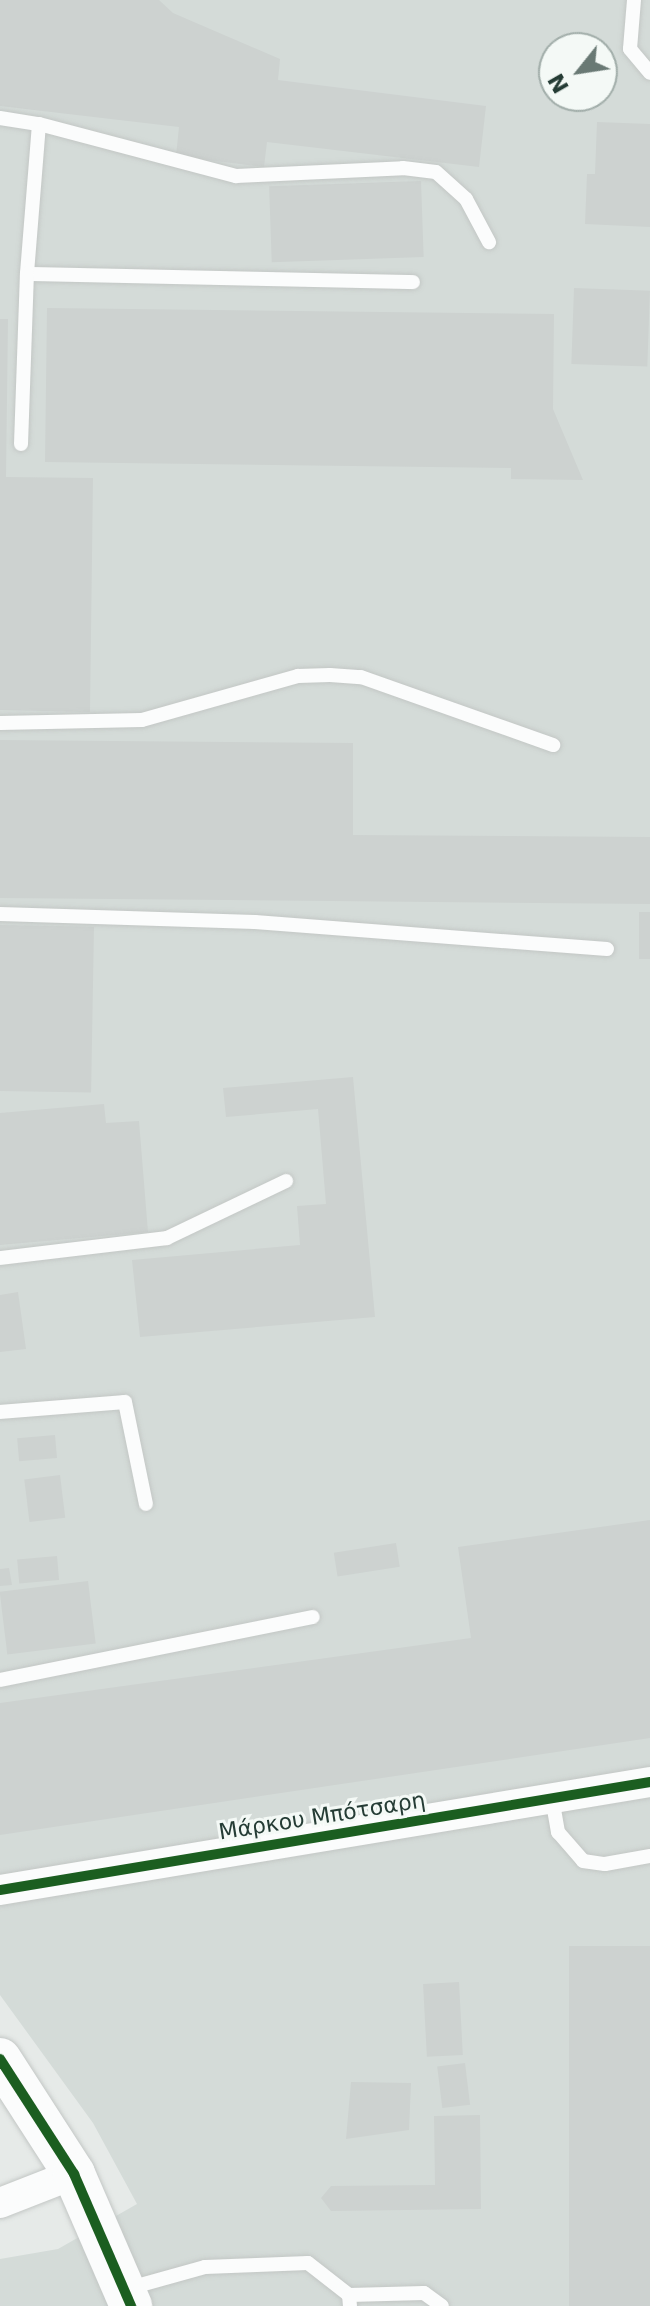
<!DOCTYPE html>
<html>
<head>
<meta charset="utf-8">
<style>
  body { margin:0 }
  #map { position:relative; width:650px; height:2306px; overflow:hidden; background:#e6eae8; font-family:"DejaVu Sans",sans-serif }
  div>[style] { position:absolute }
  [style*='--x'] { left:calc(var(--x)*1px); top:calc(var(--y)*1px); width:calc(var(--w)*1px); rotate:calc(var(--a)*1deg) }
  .built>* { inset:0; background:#d4dbd8 }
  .building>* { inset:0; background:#cdd2d0; transform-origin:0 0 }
  .roads { filter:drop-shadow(0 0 2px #c3c7c5) drop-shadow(0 0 2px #c3c7c5) }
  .lane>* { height:14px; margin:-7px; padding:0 7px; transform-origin:7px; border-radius:7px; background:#fbfcfc }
  .street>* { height:30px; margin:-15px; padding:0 15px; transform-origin:15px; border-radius:15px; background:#fbfcfc }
  .secondary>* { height:42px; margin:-21px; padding:0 21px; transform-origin:21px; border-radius:21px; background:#fbfcfc }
  .cycleway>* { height:10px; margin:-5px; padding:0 5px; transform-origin:5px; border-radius:5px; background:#1b5e20 }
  span { translate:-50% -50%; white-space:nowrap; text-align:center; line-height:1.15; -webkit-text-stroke:6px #f4f9f6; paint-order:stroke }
  .street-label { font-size:22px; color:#253c35 }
  .north { position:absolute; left:538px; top:32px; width:80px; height:80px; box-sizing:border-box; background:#f4f9f6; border:2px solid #a1ada9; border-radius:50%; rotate:240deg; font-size:22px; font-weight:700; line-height:32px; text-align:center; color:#253c35 }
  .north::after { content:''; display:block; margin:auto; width:28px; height:36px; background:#697974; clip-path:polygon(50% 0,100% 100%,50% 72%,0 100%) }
</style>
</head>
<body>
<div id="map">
  <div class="built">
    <i style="clip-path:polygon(evenodd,0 0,650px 0,650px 2306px,0 2306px,0 2259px,58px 2249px,137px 2204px,93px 2123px,0 1995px,0 0,554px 48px,602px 48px,602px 96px,554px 96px,554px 48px)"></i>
  </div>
  <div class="building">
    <i style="clip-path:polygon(0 0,159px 0,173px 13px,280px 59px,278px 80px,486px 106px,479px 167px,267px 142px,264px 167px,176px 156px,179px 127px,0 106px)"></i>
    <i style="clip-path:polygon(597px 122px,650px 124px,650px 227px,585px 224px,587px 174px,595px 174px)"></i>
    <i style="left:421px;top:181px;width:76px;height:152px;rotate:88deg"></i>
    <i style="left:574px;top:288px;width:76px;height:76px;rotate:2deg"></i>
    <i style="clip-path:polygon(47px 308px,554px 314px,553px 409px,583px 480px,511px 479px,511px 468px,45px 462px)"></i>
    <i style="clip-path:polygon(0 319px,8px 319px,6px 477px,93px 478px,90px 712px,0 710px)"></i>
    <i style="clip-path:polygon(0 740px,353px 743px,353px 835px,650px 837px,650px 904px,0 898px)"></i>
    <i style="left:639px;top:912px;width:11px;height:47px"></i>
    <i style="left:0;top:925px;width:94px;height:166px;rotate:1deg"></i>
    <i style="clip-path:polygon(353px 1077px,375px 1317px,140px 1337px,132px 1260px,300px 1245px,297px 1206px,326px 1204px,318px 1109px,226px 1117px,223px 1088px)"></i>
    <i style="clip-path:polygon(104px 1104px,106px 1123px,139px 1121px,148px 1232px,0 1245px,0 1113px)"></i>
    <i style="clip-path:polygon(18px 1292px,26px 1349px,0 1352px,0 1295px)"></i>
    <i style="left:55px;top:1435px;width:23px;height:38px;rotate:85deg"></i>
    <i style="left:60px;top:1475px;width:43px;height:36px;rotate:83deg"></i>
    <i style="clip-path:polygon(650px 1520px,650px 1738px,0 1835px,0 1703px,471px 1638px,458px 1547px)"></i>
    <i style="left:396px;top:1543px;width:24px;height:63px;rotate:81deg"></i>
    <i style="left:57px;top:1556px;width:24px;height:40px;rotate:85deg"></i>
    <i style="clip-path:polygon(9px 1568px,12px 1585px,0 1586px,0 1569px)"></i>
    <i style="left:88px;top:1581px;width:63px;height:89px;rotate:83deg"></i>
    <i style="left:569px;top:1946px;width:81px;height:360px"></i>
    <i style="left:459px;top:1982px;width:73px;height:36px;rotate:87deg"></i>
    <i style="left:465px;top:2063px;width:42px;height:28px;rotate:83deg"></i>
    <i style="clip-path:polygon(351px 2082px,411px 2083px,409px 2130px,346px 2139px)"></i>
    <i style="clip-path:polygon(480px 2115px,481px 2209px,331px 2211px,321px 2198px,331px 2186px,435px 2185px,434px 2116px)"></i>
  </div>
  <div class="roads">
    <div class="lane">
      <i style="--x:634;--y:0;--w:49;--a:94.7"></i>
      <i style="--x:630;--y:49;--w:31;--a:50"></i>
      <i style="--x:0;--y:118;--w:39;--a:9"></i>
      <i style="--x:39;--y:124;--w:150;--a:94.6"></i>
      <i style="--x:27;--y:274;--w:386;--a:1.2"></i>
      <i style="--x:39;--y:124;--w:204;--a:14.8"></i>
      <i style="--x:236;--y:176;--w:167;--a:-2.7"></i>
      <i style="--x:403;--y:168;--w:33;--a:7"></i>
      <i style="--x:436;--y:172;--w:40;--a:42"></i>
      <i style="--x:466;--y:199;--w:49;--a:61.9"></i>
      <i style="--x:21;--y:444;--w:170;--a:-88"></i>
      <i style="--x:0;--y:723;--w:142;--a:-1.2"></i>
      <i style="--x:142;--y:720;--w:162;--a:-15.8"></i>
      <i style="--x:298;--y:676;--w:32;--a:-2"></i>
      <i style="--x:330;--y:675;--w:31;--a:4"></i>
      <i style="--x:361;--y:677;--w:204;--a:19.5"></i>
      <i style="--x:0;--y:914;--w:255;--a:1.8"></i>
      <i style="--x:255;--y:922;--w:353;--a:4.4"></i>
      <i style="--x:0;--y:1258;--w:168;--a:-6.8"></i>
      <i style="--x:167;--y:1238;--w:132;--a:-25.6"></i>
      <i style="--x:0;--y:1412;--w:125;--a:-4.6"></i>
      <i style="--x:125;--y:1402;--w:104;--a:78.4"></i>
      <i style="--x:0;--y:1680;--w:319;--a:-11.4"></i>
      <i style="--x:552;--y:1798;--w:35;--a:80"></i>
      <i style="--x:558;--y:1832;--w:38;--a:49"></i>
      <i style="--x:583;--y:1861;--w:22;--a:8"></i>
      <i style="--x:605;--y:1864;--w:46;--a:-10.1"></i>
      <i style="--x:126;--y:2289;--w:82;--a:-15.6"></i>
      <i style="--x:205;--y:2267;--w:103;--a:-2.2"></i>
      <i style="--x:308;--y:2263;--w:52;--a:38"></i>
      <i style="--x:349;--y:2295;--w:11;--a:85"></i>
      <i style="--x:349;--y:2295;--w:75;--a:-1.5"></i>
      <i style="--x:424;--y:2293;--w:22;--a:36"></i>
    </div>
    <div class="street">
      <i style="--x:0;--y:1890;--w:659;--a:-9.43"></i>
      <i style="--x:0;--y:2203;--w:79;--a:-21.4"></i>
    </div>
    <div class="secondary">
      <i style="--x:0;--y:2059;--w:137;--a:57.2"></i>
      <i style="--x:74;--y:2174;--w:144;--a:66.6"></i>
    </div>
  </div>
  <div class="cycleway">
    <i style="--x:0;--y:1890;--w:659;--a:-9.43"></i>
    <i style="--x:0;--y:2059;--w:137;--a:57.2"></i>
    <i style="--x:74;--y:2174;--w:144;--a:66.6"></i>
  </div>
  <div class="street-label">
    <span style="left:322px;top:1816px;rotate:-9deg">Μάρκου Μπότσαρη</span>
  </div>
  <div class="north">N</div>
</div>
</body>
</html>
